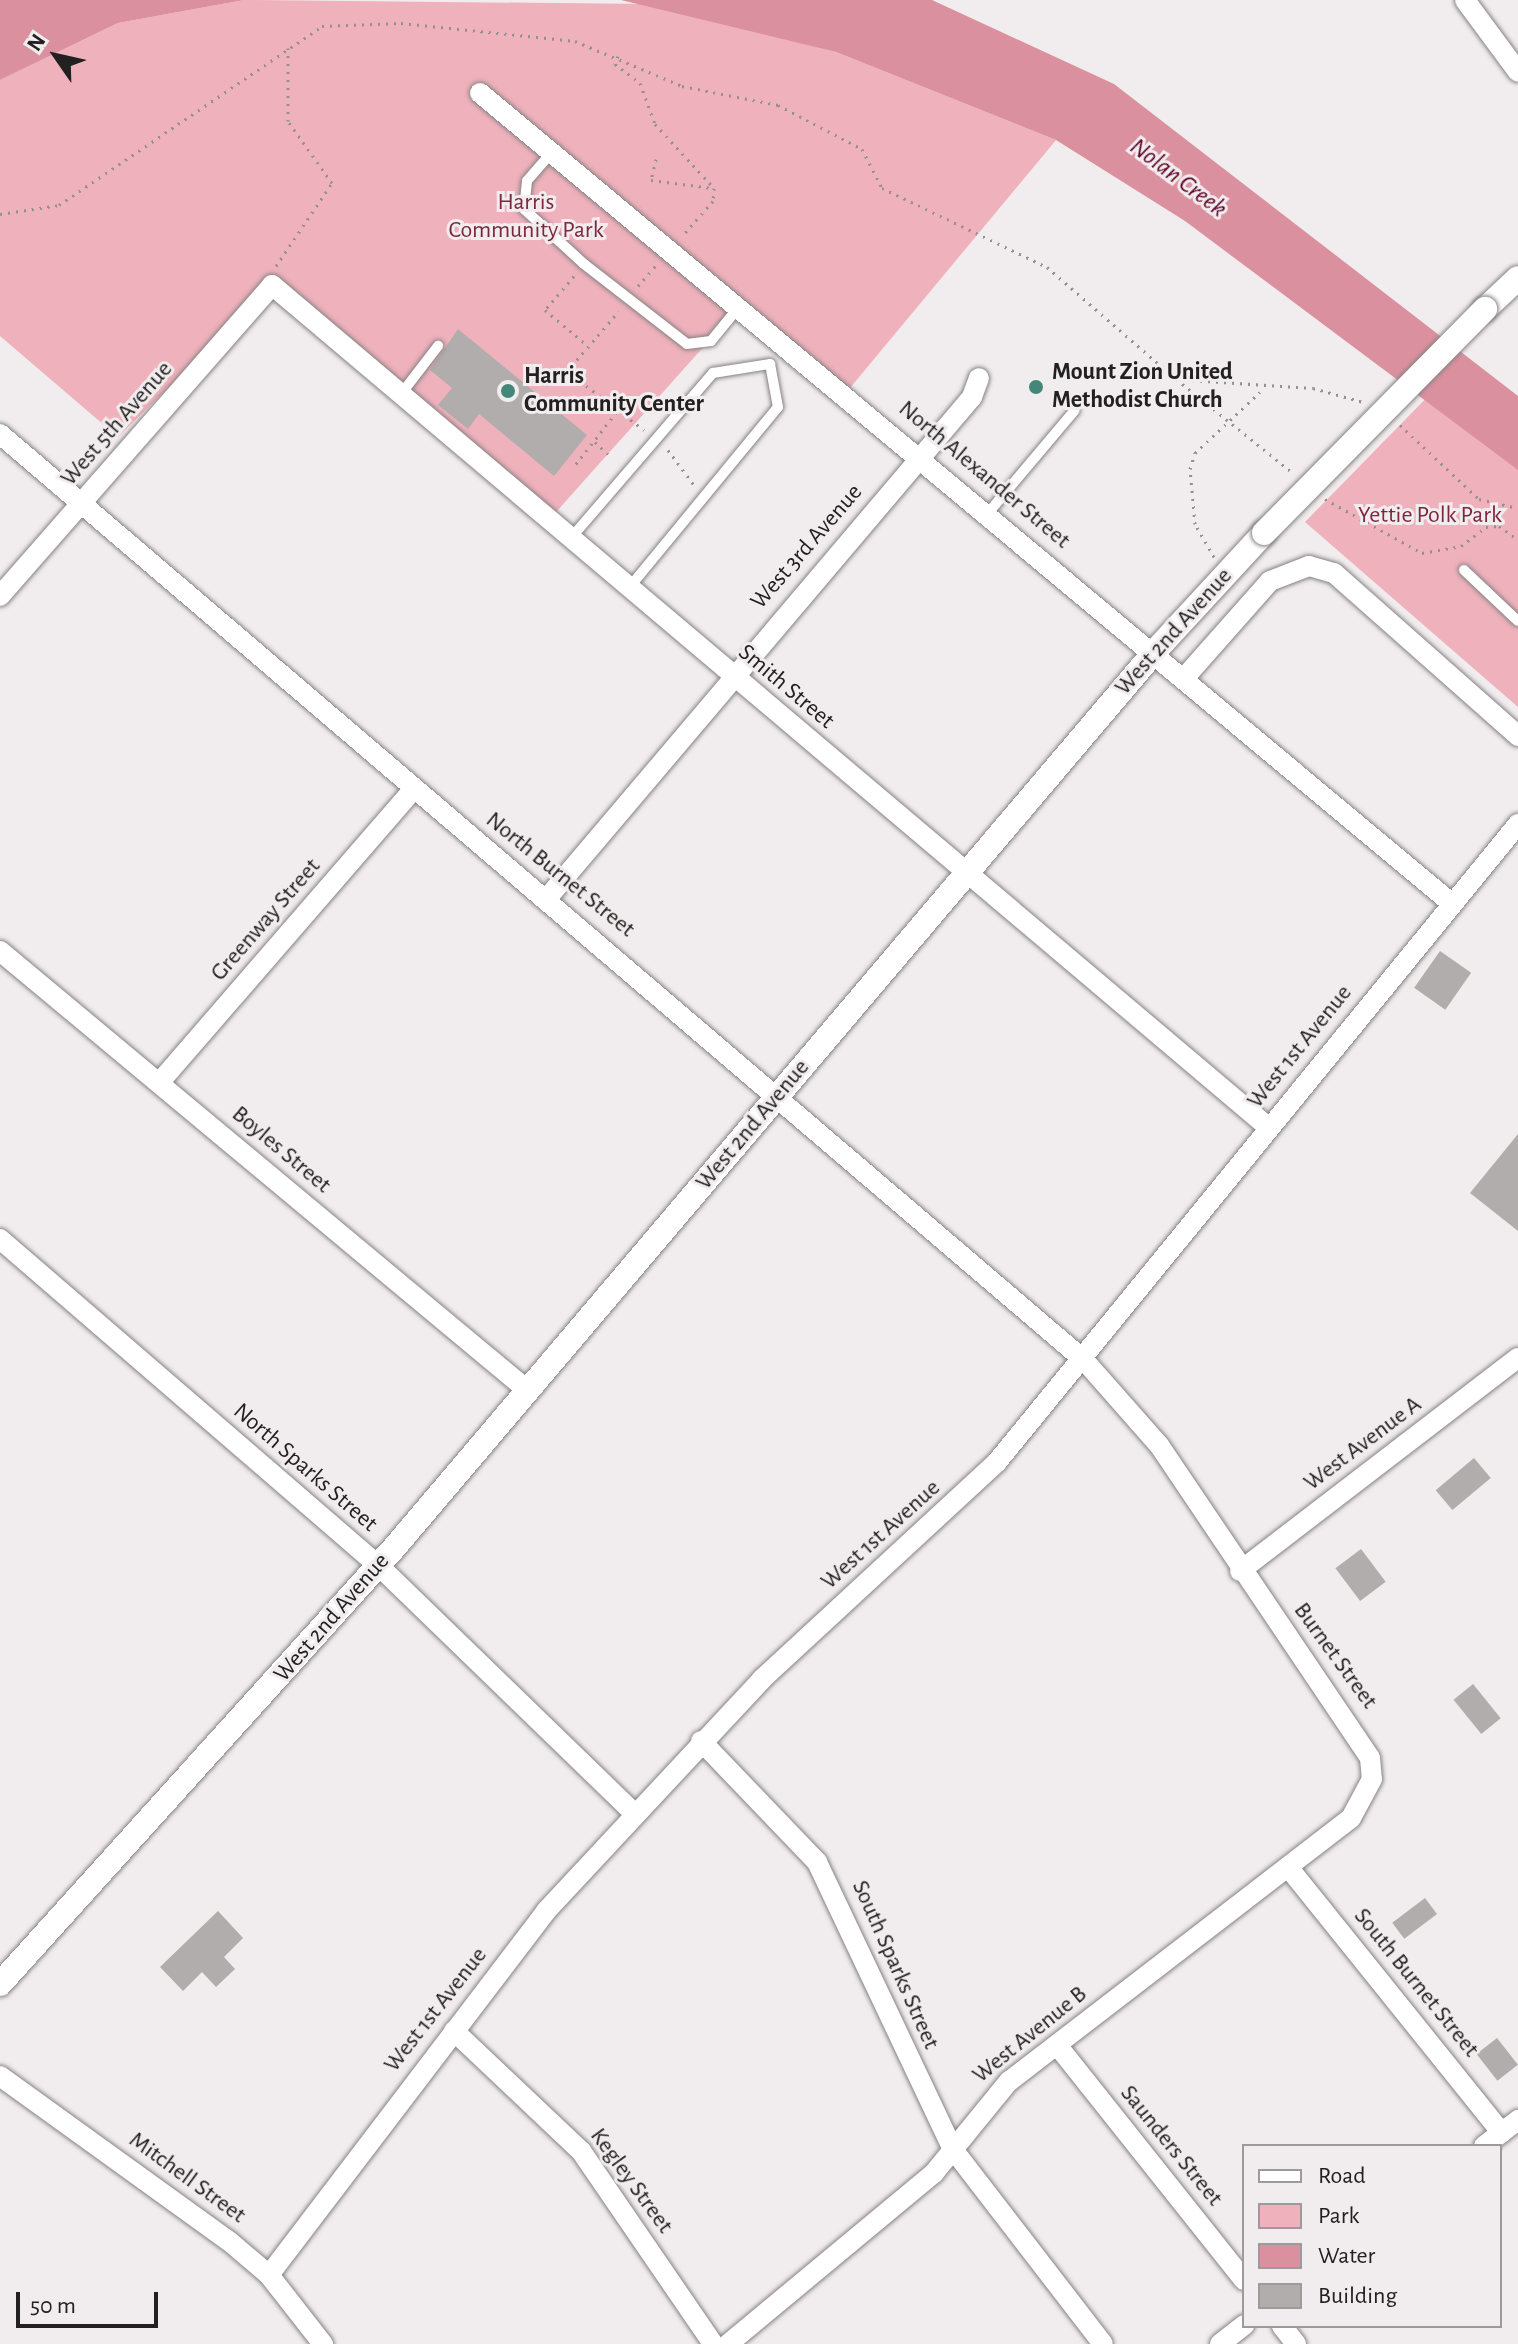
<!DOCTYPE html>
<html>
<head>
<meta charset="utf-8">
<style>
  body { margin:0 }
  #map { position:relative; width:1518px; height:2344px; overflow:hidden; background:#f1eced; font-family:"Alegreya Sans",sans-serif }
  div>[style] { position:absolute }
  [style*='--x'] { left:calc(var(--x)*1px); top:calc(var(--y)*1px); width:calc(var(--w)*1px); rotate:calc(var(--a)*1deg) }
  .green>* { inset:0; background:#efb1bc }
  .water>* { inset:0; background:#db909f }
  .building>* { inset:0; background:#b1adad; transform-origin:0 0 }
  .path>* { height:3px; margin-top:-1.5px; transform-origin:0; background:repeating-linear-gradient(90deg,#949091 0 2px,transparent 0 8px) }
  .roads { filter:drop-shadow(0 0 2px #868283) drop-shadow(0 0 2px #868283) }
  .service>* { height:10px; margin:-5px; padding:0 5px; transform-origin:5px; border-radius:5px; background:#fff }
  .minor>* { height:20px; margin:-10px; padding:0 10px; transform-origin:10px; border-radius:10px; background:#fff }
  .tertiary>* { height:24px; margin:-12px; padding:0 12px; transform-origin:12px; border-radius:12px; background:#fff }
  .bridges { filter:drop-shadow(0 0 2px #868283) drop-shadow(0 0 2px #868283) }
  .tertiary-bridge>* { height:24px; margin:-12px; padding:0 12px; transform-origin:12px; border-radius:12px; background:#fff }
  .dots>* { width:22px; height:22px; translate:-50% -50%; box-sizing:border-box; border:4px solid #f1eced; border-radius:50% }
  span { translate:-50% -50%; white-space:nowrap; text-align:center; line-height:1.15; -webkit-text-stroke:6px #f1eced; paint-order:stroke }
  .park-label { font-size:24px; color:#7e2640 }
  .poi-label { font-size:24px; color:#222020; font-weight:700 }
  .left { translate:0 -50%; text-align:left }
  .street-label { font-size:24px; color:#222020 }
  .water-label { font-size:26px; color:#600428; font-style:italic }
  .legend { position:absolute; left:1242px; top:2144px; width:260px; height:184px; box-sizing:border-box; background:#f1eced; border:2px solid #9e9a9b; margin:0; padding:10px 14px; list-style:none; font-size:24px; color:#222020 }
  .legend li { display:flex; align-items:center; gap:16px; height:40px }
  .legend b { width:40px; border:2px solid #9e9a9b }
  .north { position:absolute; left:16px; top:16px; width:80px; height:80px; -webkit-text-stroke:6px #f1eced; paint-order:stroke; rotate:304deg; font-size:22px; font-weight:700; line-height:32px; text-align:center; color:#222020 }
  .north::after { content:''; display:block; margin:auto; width:28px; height:36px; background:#222020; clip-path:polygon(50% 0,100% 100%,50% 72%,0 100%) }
  .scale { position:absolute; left:16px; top:2292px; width:142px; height:36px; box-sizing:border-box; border:4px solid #222020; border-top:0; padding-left:10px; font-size:24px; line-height:28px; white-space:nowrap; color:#222020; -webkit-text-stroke:6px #f1eced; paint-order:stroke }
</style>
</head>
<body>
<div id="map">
  <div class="green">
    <i style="clip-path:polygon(244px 0,648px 4px,836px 52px,1056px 140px,845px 394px,739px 307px,549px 520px,272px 286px,118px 437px,0 336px,0 80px,118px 23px)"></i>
    <i style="clip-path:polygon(1440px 384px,1518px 446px,1518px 707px,1305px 522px)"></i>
  </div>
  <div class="water">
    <i style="clip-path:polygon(0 0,244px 0,118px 23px,0 80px)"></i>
    <i style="clip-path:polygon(621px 0,932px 0,1114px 84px,1518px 396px,1518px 470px,1185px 221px,1056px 140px,836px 52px)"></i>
  </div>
  <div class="building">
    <i style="clip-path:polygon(458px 329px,587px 435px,554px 476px,479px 414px,468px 429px,438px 405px,452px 388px,430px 370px)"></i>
    <i style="left:1440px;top:951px;width:38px;height:45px;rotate:35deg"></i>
    <i style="clip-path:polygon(1518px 1134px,1518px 1231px,1470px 1193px)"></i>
    <i style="left:1474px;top:1458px;width:26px;height:50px;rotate:50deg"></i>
    <i style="left:1361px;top:1549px;width:41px;height:32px;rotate:53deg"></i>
    <i style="left:1473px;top:1684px;width:44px;height:25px;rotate:51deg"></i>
    <i style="left:1425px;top:1898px;width:20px;height:41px;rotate:53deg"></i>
    <i style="clip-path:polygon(218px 1911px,243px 1938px,224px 1957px,235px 1969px,216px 1987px,202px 1972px,183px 1991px,160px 1967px)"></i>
    <i style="left:1497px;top:2038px;width:34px;height:26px;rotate:52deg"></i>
  </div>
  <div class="path">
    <i style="--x:618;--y:56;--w:9;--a:111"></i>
    <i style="--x:615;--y:64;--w:31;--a:37"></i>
    <i style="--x:640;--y:83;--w:44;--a:69.9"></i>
    <i style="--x:655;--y:124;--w:87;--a:47.3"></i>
    <i style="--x:714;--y:188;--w:13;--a:94"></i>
    <i style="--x:713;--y:201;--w:45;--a:131.4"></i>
    <i style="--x:656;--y:159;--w:22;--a:103"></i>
    <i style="--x:651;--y:180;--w:62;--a:7.5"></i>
    <i style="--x:0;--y:214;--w:60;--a:-8.7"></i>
    <i style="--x:59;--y:205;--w:318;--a:-34.2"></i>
    <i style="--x:322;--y:26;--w:79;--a:-2.2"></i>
    <i style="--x:401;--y:23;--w:175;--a:5.9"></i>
    <i style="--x:575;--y:41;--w:116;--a:22.8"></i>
    <i style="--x:682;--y:86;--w:98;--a:11.2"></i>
    <i style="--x:778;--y:105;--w:95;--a:27.6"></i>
    <i style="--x:862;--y:149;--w:44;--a:62.9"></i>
    <i style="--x:882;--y:188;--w:183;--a:25.6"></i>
    <i style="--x:1047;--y:267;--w:171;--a:41"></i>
    <i style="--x:1176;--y:379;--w:137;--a:3.8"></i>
    <i style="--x:1313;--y:388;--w:52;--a:15.6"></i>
    <i style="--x:276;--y:266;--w:100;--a:-56"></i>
    <i style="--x:332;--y:183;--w:76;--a:-125.4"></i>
    <i style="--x:288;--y:121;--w:73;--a:-90"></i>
    <i style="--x:574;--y:276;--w:45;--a:130.5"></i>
    <i style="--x:545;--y:310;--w:56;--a:39.9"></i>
    <i style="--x:638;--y:286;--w:28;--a:-49"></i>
    <i style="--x:567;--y:371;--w:97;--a:37.5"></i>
    <i style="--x:1176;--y:379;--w:151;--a:38.8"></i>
    <i style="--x:556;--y:384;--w:96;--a:-49.2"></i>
    <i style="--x:1400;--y:425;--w:108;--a:43.1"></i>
    <i style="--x:1479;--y:499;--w:40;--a:13"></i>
    <i style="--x:595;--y:442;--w:18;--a:43"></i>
    <i style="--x:668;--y:450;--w:44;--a:53.4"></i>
    <i style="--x:576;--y:464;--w:68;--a:-52.1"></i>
    <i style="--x:1325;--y:499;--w:111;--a:29.1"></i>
    <i style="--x:1422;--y:553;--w:40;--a:-10"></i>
    <i style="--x:1461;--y:546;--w:31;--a:-37"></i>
    <i style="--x:1486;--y:527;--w:13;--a:-4"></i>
    <i style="--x:1499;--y:526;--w:24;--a:36"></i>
    <i style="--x:1214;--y:557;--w:38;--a:-120"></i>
    <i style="--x:1195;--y:524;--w:55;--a:-95.2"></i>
    <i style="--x:1190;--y:469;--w:17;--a:-73"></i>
    <i style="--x:1195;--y:453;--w:89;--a:-43.2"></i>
  </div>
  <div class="roads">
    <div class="service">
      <i style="--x:552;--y:152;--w:38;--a:131"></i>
      <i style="--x:527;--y:181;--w:28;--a:96"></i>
      <i style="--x:524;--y:209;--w:81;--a:42.5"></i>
      <i style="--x:584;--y:264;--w:130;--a:37.8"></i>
      <i style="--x:687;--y:344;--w:24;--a:-7"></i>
      <i style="--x:711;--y:341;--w:43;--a:-50.7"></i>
      <i style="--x:401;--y:394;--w:61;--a:-52.4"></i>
      <i style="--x:989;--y:512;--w:133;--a:-49.9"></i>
      <i style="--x:571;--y:538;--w:218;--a:-49.3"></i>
      <i style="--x:713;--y:373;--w:58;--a:-9"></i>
      <i style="--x:770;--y:364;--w:44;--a:79.5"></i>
      <i style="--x:778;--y:407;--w:234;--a:129.5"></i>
      <i style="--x:1464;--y:570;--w:74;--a:43.4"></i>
    </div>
    <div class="minor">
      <i style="--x:1465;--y:0;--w:89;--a:53.6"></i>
      <i style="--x:480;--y:93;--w:1264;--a:39.83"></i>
      <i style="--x:0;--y:434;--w:1426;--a:40.51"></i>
      <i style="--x:1084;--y:1360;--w:113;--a:48.6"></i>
      <i style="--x:1159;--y:1445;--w:377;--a:56"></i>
      <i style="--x:1370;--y:1758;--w:21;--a:85"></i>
      <i style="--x:1372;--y:1779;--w:44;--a:118.3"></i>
      <i style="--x:1351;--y:1818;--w:431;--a:142.4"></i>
      <i style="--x:1009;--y:2081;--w:119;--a:129.2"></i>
      <i style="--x:934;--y:2173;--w:268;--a:140.3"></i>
      <i style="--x:0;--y:596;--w:413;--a:-48.8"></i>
      <i style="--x:272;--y:285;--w:1304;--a:40.21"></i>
      <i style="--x:1186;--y:676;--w:127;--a:-48.5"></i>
      <i style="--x:1270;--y:581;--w:42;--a:-21"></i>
      <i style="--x:1309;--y:566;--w:26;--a:16"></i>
      <i style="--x:1334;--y:573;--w:246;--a:41.5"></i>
      <i style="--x:549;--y:896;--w:654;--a:-49.71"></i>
      <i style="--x:972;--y:397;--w:20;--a:-70"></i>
      <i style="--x:0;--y:951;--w:686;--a:39.79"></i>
      <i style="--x:159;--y:1083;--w:388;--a:-49.1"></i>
      <i style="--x:0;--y:1239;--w:499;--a:40.8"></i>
      <i style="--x:378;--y:1565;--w:358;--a:44.1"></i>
      <i style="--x:1240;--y:1571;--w:350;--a:-37.5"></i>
      <i style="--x:701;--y:1741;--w:168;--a:46.2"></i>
      <i style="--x:817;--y:1862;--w:316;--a:64.7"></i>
      <i style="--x:952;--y:2148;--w:247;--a:52.4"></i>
      <i style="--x:1288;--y:1867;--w:341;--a:51.2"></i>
      <i style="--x:454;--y:2031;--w:175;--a:43.4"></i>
      <i style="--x:581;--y:2151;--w:234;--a:55.6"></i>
      <i style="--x:1057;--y:2045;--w:300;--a:51.5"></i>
      <i style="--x:0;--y:2076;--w:282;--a:35.8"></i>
      <i style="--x:229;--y:2241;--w:52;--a:40.4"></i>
      <i style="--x:269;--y:2275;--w:88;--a:52"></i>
      <i style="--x:1484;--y:2146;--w:43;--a:-37.4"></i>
      <i style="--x:269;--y:2275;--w:457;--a:-52.7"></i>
      <i style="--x:546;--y:1911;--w:317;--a:-47"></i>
      <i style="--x:762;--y:1679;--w:320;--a:-42.7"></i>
      <i style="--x:997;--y:1462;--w:824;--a:-50.76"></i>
      <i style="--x:1282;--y:2326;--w:23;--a:52"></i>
      <i style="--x:1220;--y:2344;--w:31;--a:-38"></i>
    </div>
    <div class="tertiary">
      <i style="--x:1485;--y:309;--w:45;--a:-43.2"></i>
      <i style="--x:0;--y:1984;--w:588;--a:-47.9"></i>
      <i style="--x:394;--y:1548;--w:1178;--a:-49.68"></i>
      <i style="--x:1156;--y:650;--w:159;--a:-47.3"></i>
    </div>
  </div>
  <div class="bridges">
    <div class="tertiary-bridge">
      <i style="--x:1264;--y:533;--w:315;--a:-45.4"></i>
    </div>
  </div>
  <div class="dots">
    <i style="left:1036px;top:387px;background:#44877a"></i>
    <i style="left:508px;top:391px;background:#44877a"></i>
  </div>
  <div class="park-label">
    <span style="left:526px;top:217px">Harris<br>Community Park</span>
    <span style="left:1430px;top:516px">Yettie Polk Park</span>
  </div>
  <div class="poi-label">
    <span class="left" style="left:1052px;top:387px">Mount Zion United<br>Methodist Church</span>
    <span class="left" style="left:524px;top:391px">Harris<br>Community Center</span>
  </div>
  <div class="street-label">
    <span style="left:117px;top:424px;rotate:-49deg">West 5th Avenue</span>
    <span style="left:984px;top:475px;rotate:40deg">North Alexander Street</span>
    <span style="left:807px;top:547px;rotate:-49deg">West 3rd Avenue</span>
    <span style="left:1174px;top:632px;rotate:-48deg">West 2nd Avenue</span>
    <span style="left:786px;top:687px;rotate:40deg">Smith Street</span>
    <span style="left:560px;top:875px;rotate:39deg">North Burnet Street</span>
    <span style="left:266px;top:920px;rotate:-49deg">Greenway Street</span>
    <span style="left:1300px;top:1047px;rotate:-51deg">West 1st Avenue</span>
    <span style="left:753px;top:1125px;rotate:-50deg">West 2nd Avenue</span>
    <span style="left:281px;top:1150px;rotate:40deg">Boyles Street</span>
    <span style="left:1363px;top:1444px;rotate:-37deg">West Avenue A</span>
    <span style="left:305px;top:1468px;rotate:41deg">North Sparks Street</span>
    <span style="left:881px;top:1535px;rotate:-42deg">West 1st Avenue</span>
    <span style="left:332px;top:1618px;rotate:-49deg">West 2nd Avenue</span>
    <span style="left:1335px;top:1656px;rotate:54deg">Burnet Street</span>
    <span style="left:895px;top:1965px;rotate:66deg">South Sparks Street</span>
    <span style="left:1416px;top:1983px;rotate:51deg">South Burnet Street</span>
    <span style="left:436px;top:2010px;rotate:-52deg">West 1st Avenue</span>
    <span style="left:1030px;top:2035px;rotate:-39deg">West Avenue B</span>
    <span style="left:1171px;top:2146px;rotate:51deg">Saunders Street</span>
    <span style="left:187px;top:2178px;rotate:36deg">Mitchell Street</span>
    <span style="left:631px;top:2181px;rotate:54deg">Kegley Street</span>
  </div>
  <div class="water-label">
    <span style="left:1178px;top:178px;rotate:37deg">Nolan Creek</span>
  </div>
  <ul class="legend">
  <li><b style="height:10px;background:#fff"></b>Road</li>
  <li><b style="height:22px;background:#efb1bc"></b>Park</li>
  <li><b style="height:22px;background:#db909f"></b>Water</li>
  <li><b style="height:22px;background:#b1adad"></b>Building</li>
  </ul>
  <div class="north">N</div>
  <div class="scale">50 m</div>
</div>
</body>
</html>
